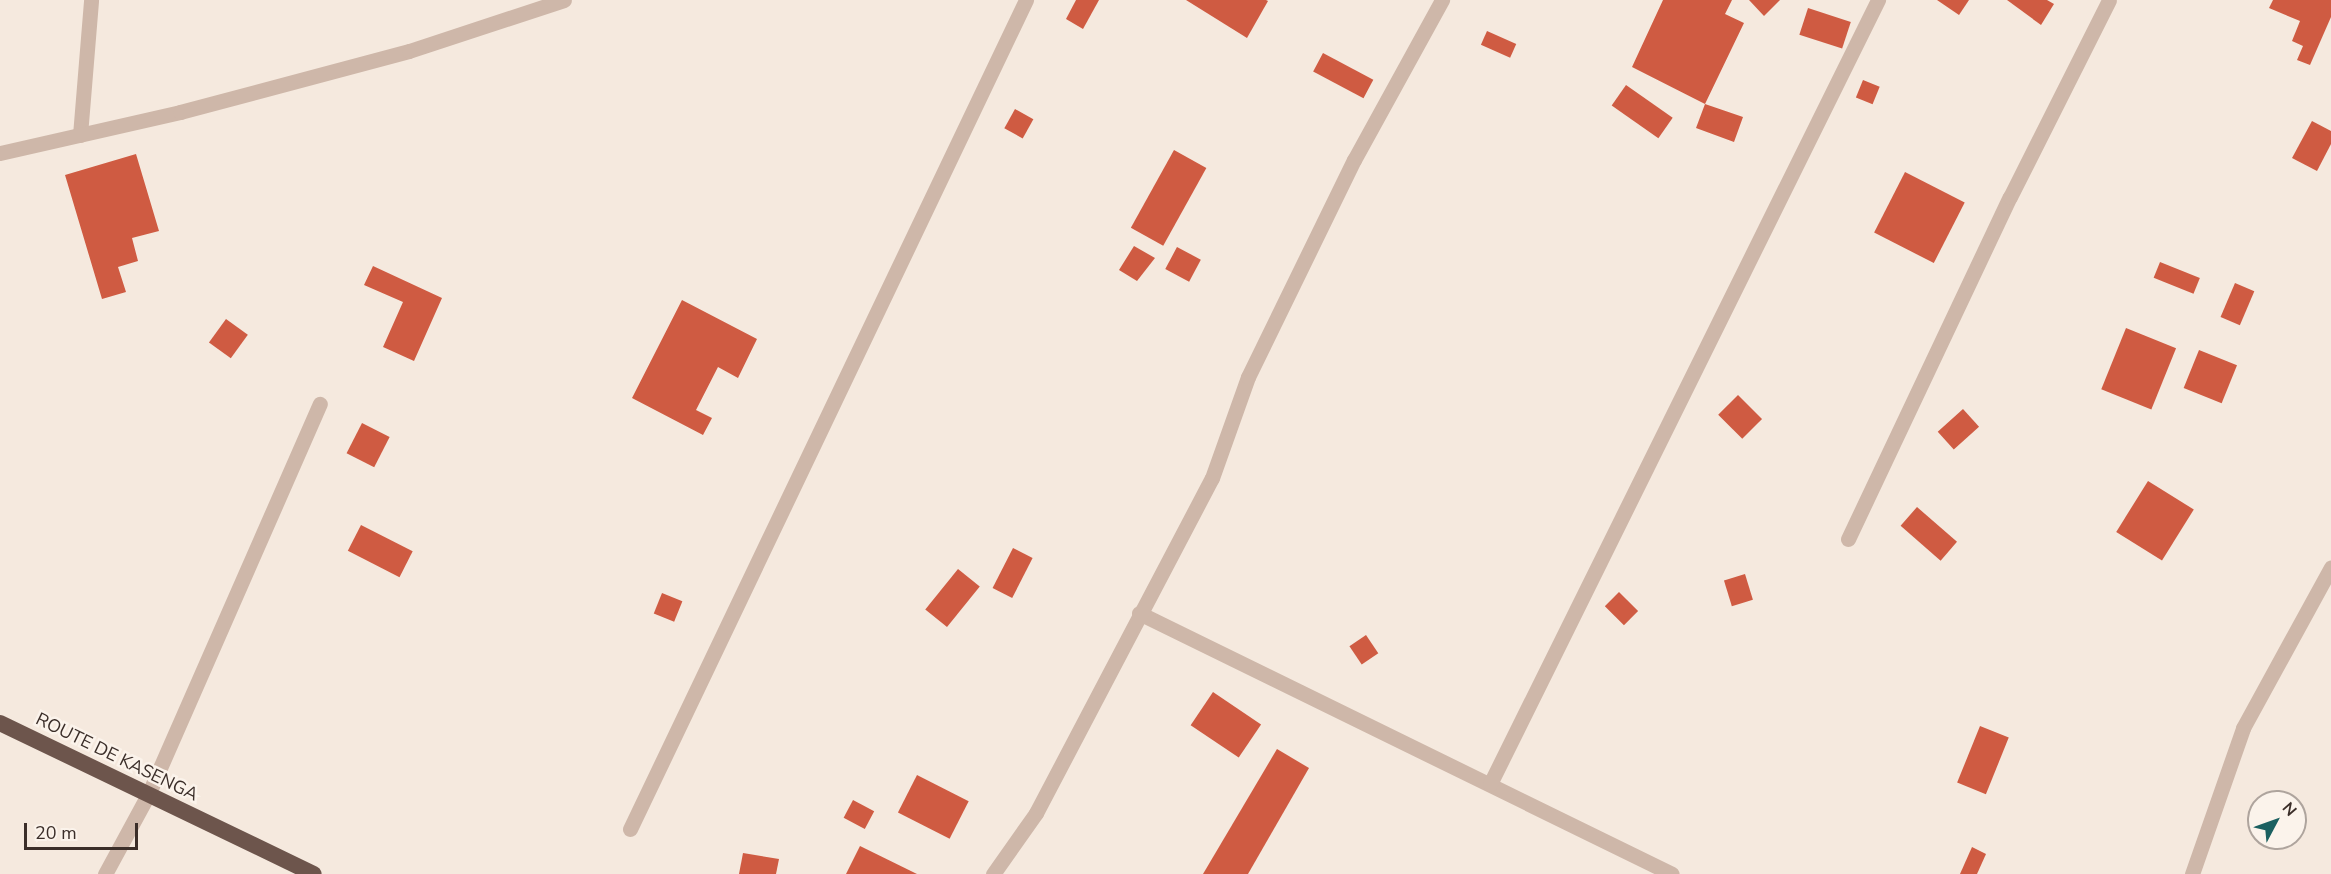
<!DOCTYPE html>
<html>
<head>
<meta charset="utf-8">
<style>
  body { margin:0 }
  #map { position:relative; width:2331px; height:874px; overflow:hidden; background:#f5e9de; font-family:"Nunito Sans",sans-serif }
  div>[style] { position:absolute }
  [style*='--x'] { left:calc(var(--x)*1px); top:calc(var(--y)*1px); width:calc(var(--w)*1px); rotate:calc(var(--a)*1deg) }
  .building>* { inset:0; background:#cf5b42; transform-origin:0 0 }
  .minor>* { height:15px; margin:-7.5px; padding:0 7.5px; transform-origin:7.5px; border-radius:7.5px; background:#ceb7a9 }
  .trunk>* { height:16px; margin:-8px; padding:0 8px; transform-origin:8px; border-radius:8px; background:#6d554c }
  span { translate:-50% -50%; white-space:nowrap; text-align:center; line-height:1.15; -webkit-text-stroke:5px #fbf3eb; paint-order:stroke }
  .street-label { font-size:18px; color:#3b2e29 }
  .north { position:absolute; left:2247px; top:790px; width:60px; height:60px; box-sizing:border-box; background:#fbf3eb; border:2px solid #aea49d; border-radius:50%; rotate:49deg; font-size:16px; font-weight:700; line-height:24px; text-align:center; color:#3b2e29 }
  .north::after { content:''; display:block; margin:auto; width:21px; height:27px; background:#1b6060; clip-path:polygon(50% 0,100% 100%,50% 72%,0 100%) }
  .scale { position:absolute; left:24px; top:823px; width:114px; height:27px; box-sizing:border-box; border:3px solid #3b2e29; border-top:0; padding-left:8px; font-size:18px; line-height:21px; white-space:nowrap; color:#3b2e29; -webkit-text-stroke:4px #fbf3eb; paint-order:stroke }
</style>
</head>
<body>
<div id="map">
  <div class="building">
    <i style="clip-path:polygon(1076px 0,1099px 0,1083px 29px,1066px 19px)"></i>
    <i style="clip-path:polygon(1186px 0,1266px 0,1268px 1px,1247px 38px)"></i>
    <i style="clip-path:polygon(1663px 0,1732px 0,1725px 14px,1744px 23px,1705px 104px,1743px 117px,1734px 142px,1696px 128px,1705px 104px,1632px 67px)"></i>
    <i style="clip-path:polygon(1749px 0,1780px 0,1764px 16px)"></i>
    <i style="clip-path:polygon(1937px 0,1969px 0,1959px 15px)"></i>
    <i style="clip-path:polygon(2007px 0,2047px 0,2054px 4px,2041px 25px)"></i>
    <i style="clip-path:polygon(2273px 0,2331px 0,2331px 17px,2310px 65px,2297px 60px,2303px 46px,2292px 41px,2300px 21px,2269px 8px)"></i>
    <i style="left:1808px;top:8px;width:45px;height:28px;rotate:18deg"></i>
    <i style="left:1487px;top:31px;width:32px;height:15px;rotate:24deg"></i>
    <i style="left:1323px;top:53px;width:57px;height:21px;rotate:28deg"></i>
    <i style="left:1863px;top:80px;width:18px;height:19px;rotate:22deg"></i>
    <i style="left:1626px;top:85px;width:57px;height:25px;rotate:35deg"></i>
    <i style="left:1015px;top:109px;width:21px;height:22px;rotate:29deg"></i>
    <i style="clip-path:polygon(2312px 121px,2331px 131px,2331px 144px,2317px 171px,2292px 158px)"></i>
    <i style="left:1174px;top:150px;width:37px;height:89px;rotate:29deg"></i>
    <i style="clip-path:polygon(136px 154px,159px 231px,132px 238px,138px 261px,118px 267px,126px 292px,102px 299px,65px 175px)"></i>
    <i style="left:1905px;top:172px;width:67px;height:68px;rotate:27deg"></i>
    <i style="clip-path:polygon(1134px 246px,1155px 258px,1137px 281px,1119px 270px)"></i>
    <i style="left:1177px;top:247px;width:27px;height:25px;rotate:28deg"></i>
    <i style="left:2160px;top:262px;width:43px;height:17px;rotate:22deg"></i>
    <i style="clip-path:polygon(373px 266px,442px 298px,414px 361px,383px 347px,403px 302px,364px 285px)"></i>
    <i style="left:2235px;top:283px;width:21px;height:37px;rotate:23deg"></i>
    <i style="clip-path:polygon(682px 300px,757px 339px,738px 378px,718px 367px,696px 410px,712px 418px,703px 435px,632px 398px)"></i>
    <i style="left:226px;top:319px;width:27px;height:29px;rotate:36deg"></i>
    <i style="left:2126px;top:328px;width:54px;height:66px;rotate:22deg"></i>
    <i style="left:2199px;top:350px;width:41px;height:41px;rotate:22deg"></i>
    <i style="left:1738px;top:395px;width:34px;height:28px;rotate:45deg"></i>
    <i style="left:1963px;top:409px;width:24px;height:34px;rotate:48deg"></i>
    <i style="left:362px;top:423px;width:31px;height:34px;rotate:27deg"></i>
    <i style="left:2148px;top:481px;width:54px;height:60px;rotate:32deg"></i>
    <i style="left:1917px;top:507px;width:53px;height:25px;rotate:41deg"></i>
    <i style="left:361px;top:525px;width:58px;height:29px;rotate:27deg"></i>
    <i style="left:1013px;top:548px;width:22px;height:45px;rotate:27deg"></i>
    <i style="left:958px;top:569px;width:28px;height:52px;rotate:39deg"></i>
    <i style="left:1745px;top:574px;width:27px;height:22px;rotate:73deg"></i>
    <i style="left:1619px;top:592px;width:27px;height:20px;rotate:45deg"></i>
    <i style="left:662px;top:593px;width:22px;height:22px;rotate:22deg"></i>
    <i style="left:1366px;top:635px;width:22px;height:20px;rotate:56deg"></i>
    <i style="left:1213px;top:692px;width:58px;height:40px;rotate:34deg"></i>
    <i style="left:1980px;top:726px;width:31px;height:61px;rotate:22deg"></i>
    <i style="clip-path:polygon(1277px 749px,1309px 768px,1248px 874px,1203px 874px)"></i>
    <i style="left:917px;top:775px;width:58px;height:42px;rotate:27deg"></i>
    <i style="left:853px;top:800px;width:24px;height:20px;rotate:28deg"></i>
    <i style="clip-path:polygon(860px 846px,917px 874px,846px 874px)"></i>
    <i style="clip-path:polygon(1972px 847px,1986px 854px,1977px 874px,1960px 874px)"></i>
    <i style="clip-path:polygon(743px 853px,779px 859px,776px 874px,739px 874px)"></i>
  </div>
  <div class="minor">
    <i style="--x:80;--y:135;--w:135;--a:-85.3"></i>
    <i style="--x:0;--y:153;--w:185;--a:-12.8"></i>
    <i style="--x:180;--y:112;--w:237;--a:-14.9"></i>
    <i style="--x:409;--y:51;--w:163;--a:-18.2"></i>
    <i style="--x:1848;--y:539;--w:378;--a:-64.7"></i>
    <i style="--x:2010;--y:197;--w:220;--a:-63.3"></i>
    <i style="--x:1139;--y:613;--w:593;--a:26.09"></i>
    <i style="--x:1490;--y:784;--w:875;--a:-63.67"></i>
    <i style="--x:630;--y:829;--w:919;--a:-64.47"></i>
    <i style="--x:105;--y:874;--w:92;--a:-61.5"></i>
    <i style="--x:149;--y:793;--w:425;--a:-66.3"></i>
    <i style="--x:993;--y:874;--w:75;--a:-54.8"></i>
    <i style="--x:1036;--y:813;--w:378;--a:-62.3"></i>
    <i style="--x:1212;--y:478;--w:107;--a:-70.4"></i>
    <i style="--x:1248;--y:377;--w:242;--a:-64"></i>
    <i style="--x:1354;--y:160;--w:183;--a:-61.2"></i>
    <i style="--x:2192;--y:874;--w:155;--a:-70.7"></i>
    <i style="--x:2243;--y:728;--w:183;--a:-61.3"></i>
  </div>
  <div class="trunk">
    <i style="--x:0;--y:723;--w:348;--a:25.7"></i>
  </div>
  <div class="street-label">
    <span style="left:117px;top:757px;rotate:26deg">ROUTE DE KASENGA</span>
  </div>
  <div class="north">N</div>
  <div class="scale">20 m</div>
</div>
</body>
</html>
